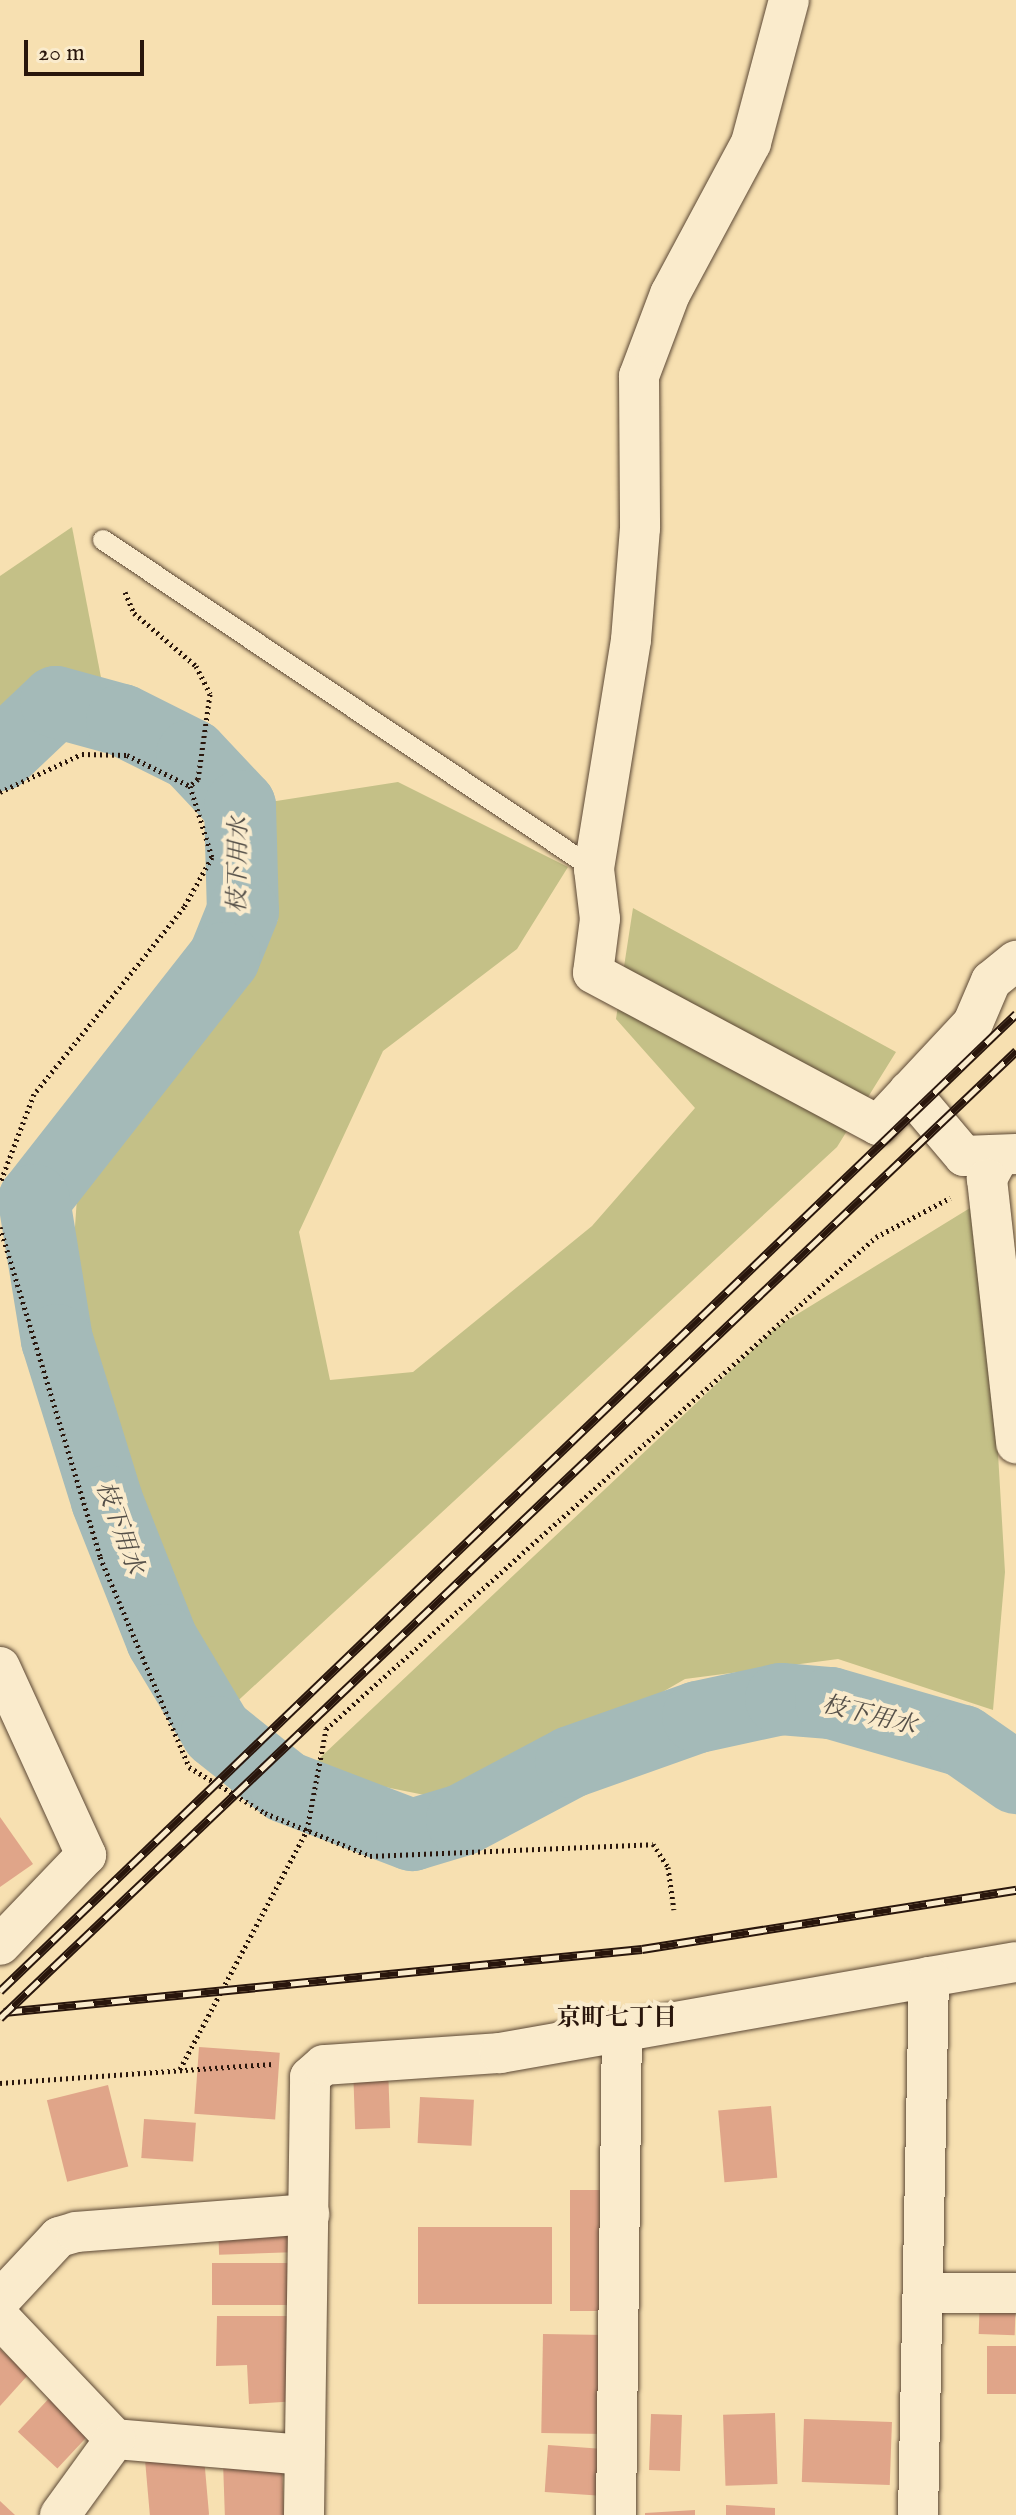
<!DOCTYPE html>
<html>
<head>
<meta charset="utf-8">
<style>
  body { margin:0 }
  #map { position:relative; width:1016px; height:2515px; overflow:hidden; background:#f7e0b1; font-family:"IM FELL English","Noto Serif JP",serif }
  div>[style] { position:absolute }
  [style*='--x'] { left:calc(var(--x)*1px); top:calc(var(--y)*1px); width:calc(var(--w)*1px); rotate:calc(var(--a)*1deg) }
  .green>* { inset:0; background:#c4c087 }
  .river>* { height:72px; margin:-36px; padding:0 36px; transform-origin:36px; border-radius:36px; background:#a4bab8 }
  .building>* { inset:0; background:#e0a589; transform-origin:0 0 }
  .path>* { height:5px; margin-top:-2.5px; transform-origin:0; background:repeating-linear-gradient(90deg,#29160c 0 2px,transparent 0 6px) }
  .roads { filter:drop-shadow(0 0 2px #5c4835) drop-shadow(0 0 2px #5c4835) }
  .service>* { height:20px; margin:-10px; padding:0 10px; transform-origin:10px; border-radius:10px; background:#faebcc }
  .minor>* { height:40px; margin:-20px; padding:0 20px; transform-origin:20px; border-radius:20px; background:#faebcc }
  .rail>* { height:9px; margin-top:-4.5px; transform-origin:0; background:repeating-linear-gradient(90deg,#faebcc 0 18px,#29160c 0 36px); box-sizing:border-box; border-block:2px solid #29160c }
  span { translate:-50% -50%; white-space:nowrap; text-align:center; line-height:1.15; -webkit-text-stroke:8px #faebcc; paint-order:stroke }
  .water-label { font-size:24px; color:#544f48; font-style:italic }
  .neighbourhood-label { font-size:24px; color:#29160c; font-weight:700 }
  .scale { position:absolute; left:24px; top:40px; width:120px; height:36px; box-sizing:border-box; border:4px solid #29160c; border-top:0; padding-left:10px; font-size:24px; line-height:28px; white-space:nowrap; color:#29160c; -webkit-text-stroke:6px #faebcc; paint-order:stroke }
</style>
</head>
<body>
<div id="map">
  <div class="green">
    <i style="clip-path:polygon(72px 527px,104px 693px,0 754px,0 576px)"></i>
    <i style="clip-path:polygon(398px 782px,568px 867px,517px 949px,383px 1051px,299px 1232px,330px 1380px,413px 1372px,592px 1226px,695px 1108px,616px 1019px,633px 908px,896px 1052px,837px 1147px,215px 1722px,132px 1539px,68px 1329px,78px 1183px,278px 920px,257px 804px)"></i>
    <i style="clip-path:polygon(983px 1200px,1005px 1572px,993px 1710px,838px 1659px,685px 1679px,469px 1804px,306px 1771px,778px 1326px)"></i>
  </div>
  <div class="river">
    <i style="--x:0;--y:755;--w:77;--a:-43.4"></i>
    <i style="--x:56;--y:702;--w:68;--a:15.3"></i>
    <i style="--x:122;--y:720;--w:78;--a:26.6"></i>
    <i style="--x:192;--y:755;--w:70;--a:46.7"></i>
    <i style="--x:240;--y:806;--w:105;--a:88.4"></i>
    <i style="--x:243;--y:911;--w:51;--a:112"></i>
    <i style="--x:224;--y:958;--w:308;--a:128.1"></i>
    <i style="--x:34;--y:1200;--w:142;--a:80.7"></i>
    <i style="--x:57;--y:1340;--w:169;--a:72.7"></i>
    <i style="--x:107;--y:1501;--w:149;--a:68.4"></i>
    <i style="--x:162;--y:1640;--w:107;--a:59.1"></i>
    <i style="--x:217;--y:1732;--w:88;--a:38.6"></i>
    <i style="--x:286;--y:1787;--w:135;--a:20.9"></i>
    <i style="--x:412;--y:1835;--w:52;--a:-16.7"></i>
    <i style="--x:462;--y:1820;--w:123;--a:-28"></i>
    <i style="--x:571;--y:1762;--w:135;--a:-19.5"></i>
    <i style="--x:698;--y:1717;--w:85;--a:-12.2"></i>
    <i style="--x:781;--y:1699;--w:50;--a:4.6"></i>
    <i style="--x:831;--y:1703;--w:137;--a:16.1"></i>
    <i style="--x:963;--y:1741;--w:65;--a:34.9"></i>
  </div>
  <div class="building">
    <i style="clip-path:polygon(0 1817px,33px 1864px,0 1887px)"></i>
    <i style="left:199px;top:2047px;width:81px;height:67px;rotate:4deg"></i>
    <i style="left:388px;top:2066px;width:62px;height:35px;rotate:88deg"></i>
    <i style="left:108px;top:2085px;width:84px;height:63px;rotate:76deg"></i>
    <i style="left:420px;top:2097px;width:54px;height:46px;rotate:3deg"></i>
    <i style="left:771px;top:2106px;width:72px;height:53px;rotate:85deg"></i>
    <i style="left:144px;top:2119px;width:52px;height:39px;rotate:4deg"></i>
    <i style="left:570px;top:2190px;width:45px;height:121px"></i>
    <i style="left:297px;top:2222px;width:30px;height:79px;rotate:88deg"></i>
    <i style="left:418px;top:2227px;width:134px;height:77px"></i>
    <i style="left:212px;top:2263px;width:85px;height:42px"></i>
    <i style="left:980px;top:2296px;width:36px;height:38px;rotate:2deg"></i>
    <i style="clip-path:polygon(217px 2316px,299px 2316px,299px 2401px,249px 2404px,247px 2365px,216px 2366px)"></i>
    <i style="left:543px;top:2334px;width:63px;height:99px;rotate:1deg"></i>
    <i style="left:1016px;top:2346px;width:48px;height:29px;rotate:90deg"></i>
    <i style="clip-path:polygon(0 2349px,28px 2375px,0 2406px)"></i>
    <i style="left:54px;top:2393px;width:54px;height:53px;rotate:43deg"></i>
    <i style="left:775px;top:2413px;width:71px;height:52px;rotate:88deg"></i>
    <i style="left:651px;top:2414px;width:31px;height:56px;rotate:2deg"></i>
    <i style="left:804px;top:2419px;width:88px;height:63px;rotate:2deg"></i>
    <i style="left:548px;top:2445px;width:56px;height:47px;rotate:4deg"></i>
    <i style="left:204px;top:2457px;width:58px;height:59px;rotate:85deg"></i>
    <i style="left:282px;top:2461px;width:54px;height:59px;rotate:88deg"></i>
    <i style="clip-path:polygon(0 2501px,15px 2515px,0 2515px)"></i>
    <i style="clip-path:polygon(726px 2505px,775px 2508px,775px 2515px,726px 2515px)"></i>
    <i style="clip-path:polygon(695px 2510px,695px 2515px,645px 2515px,645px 2513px)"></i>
  </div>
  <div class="path">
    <i style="--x:125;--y:592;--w:23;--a:67"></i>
    <i style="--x:134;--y:613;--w:82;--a:40.5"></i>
    <i style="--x:196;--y:666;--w:31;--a:63"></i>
    <i style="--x:210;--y:694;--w:86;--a:98"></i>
    <i style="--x:198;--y:779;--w:11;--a:139"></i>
    <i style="--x:0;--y:792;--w:90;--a:-24.9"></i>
    <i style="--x:82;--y:754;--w:45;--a:1.3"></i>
    <i style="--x:127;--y:755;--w:70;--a:26.2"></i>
    <i style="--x:190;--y:786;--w:74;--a:72.8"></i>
    <i style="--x:212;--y:857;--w:57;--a:119.2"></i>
    <i style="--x:184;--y:907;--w:240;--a:128.7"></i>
    <i style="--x:34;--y:1094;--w:95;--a:110.9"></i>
    <i style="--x:0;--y:1227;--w:345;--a:73.1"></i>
    <i style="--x:100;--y:1557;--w:228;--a:67"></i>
    <i style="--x:189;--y:1767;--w:89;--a:31.2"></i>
    <i style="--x:265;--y:1813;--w:113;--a:22.3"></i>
    <i style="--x:370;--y:1856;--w:283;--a:-2.4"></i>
    <i style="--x:653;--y:1844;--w:27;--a:57"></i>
    <i style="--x:668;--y:1867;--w:43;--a:82.1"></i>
    <i style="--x:180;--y:2069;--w:271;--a:-62"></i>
    <i style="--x:307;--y:1830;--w:103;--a:-79.3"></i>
    <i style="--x:326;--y:1729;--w:738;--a:-41.81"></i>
    <i style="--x:876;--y:1237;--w:84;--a:-27.8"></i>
    <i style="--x:0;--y:2083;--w:274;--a:-4"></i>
  </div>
  <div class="roads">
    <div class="service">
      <i style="--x:103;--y:540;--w:591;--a:33.82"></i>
    </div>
    <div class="minor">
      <i style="--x:789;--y:0;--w:148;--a:104.9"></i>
      <i style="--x:751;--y:143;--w:171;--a:118.2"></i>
      <i style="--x:670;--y:294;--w:88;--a:110.7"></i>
      <i style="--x:639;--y:376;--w:152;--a:89.6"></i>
      <i style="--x:640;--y:528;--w:112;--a:94.6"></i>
      <i style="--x:631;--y:640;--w:232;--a:99.2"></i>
      <i style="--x:594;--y:869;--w:50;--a:83.2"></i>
      <i style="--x:600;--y:919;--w:54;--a:97.4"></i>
      <i style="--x:593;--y:973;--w:323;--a:28.1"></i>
      <i style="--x:878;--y:1125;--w:139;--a:-47"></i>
      <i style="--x:973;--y:1023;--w:46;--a:-66.8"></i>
      <i style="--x:991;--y:981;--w:32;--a:-39"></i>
      <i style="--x:909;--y:1091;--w:85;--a:49.8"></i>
      <i style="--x:964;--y:1156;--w:52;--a:-2.2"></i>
      <i style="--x:998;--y:1158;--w:24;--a:118"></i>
      <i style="--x:987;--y:1179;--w:266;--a:83.7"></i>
      <i style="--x:0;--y:1667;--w:207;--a:65.4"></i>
      <i style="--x:86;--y:1855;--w:124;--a:133.7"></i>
      <i style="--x:929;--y:1977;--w:88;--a:-9.8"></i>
      <i style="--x:924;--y:2293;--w:92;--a:0"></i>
      <i style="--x:0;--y:2300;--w:86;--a:-46.9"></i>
      <i style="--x:59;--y:2237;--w:18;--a:-16"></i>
      <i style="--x:76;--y:2232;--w:234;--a:-4.4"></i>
      <i style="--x:0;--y:2318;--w:167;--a:46.5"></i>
      <i style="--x:115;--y:2439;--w:190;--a:4.8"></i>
      <i style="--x:60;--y:2515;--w:94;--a:-54.1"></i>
      <i style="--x:304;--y:2515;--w:438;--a:-89.2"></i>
      <i style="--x:310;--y:2077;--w:18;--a:-41"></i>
      <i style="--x:324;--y:2065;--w:176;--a:-3.9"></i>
      <i style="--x:500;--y:2053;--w:436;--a:-10"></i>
      <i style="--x:929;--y:1977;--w:538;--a:91.17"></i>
      <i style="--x:616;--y:2515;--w:481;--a:-89.3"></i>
    </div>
  </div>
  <div class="rail">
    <i style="--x:0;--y:1991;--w:1410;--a:-43.88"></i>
    <i style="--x:4;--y:2012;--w:641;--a:-5.64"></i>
    <i style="--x:642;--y:1949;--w:379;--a:-9"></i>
    <i style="--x:0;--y:2018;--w:1403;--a:-43.58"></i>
  </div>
  <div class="water-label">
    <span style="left:239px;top:865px;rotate:-89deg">枝下用水</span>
    <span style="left:119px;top:1528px;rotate:70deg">枝下用水</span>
    <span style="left:869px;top:1716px;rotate:14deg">枝下用水</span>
  </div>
  <div class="neighbourhood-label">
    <span style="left:617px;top:2019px">京町七丁目</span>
  </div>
  <div class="scale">20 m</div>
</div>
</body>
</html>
